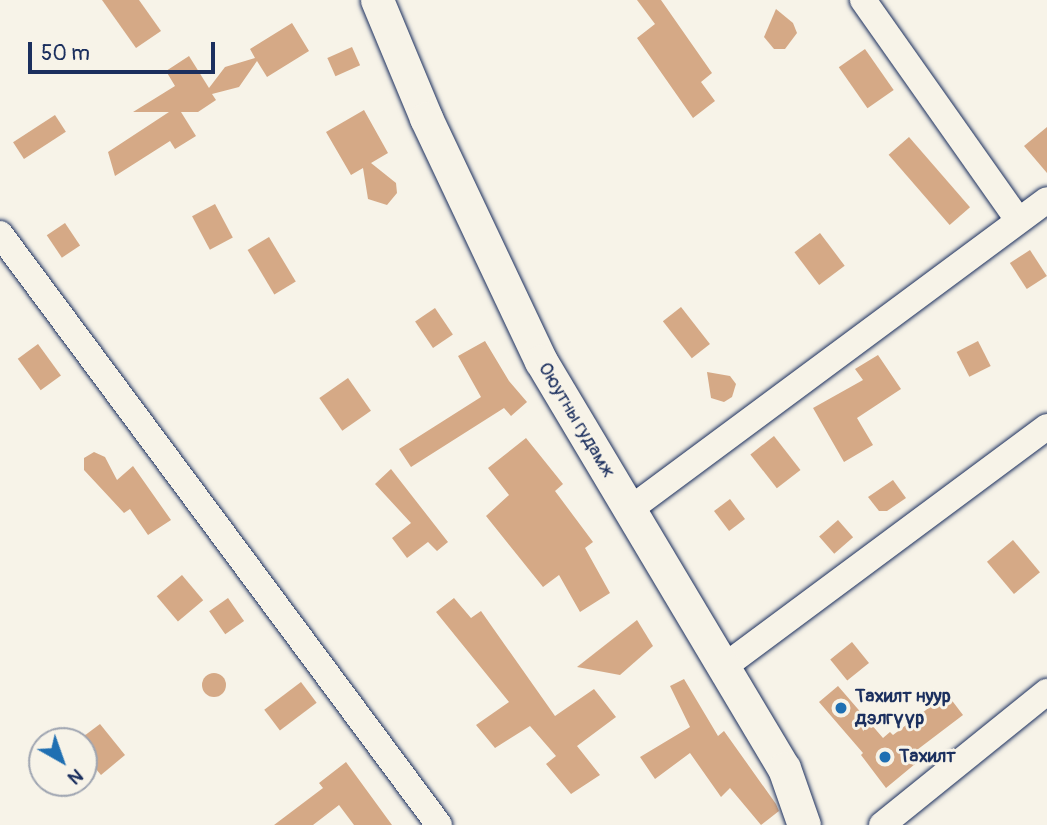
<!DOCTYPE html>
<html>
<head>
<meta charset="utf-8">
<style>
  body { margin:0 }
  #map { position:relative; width:1047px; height:825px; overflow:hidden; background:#f7f3e8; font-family:Pangolin,sans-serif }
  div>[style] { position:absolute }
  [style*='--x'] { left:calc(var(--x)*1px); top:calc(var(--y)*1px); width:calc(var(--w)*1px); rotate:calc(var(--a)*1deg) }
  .building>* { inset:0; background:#d5a986; transform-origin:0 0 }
  .round { border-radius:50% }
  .roads { filter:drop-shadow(0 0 2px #1b2f5e) drop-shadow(0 0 2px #1b2f5e) }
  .minor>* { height:26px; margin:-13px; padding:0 13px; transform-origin:13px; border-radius:13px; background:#f7f3e8 }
  .tertiary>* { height:33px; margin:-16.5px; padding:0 16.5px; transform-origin:16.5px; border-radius:16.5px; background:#f7f3e8 }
  .dots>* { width:19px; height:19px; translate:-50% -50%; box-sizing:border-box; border:4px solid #f7f3e8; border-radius:50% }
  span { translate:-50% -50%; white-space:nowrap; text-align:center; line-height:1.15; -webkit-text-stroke:6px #f7f3e8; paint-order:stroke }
  .street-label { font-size:19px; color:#1b2f5e }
  .poi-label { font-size:19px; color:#1b2f5e; font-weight:700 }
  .left { translate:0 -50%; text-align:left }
  .north { position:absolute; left:28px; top:727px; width:70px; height:70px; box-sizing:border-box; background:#f7f3e8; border:2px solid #9fa5b1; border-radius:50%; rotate:140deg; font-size:19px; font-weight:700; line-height:28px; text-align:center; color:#1b2f5e }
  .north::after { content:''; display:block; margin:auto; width:24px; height:32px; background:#1f6fb2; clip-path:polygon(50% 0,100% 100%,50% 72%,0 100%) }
  .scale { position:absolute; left:28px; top:42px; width:187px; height:32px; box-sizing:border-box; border:4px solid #1b2f5e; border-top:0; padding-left:9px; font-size:21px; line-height:24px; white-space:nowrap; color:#1b2f5e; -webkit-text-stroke:5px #f7f3e8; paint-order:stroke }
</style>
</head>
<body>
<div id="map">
  <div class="building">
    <i style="clip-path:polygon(102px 0,139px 0,161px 31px,136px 48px)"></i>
    <i style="clip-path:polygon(637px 0,661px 0,712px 73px,701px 82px,715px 101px,693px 118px,637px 38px,655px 24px)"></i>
    <i style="clip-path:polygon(776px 9px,793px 23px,797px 33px,785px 49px,774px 49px,764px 37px)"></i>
    <i style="clip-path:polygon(292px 23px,309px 51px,267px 77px,257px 61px,239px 87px,212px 94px,216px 100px,198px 112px,181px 112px,196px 136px,175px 149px,170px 141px,115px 176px,108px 152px,169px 112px,133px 112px,175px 86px,166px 71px,189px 56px,209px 88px,225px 67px,255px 58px,250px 49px)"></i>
    <i style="left:352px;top:47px;width:20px;height:27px;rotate:66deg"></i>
    <i style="left:865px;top:49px;width:50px;height:32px;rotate:55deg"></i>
    <i style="clip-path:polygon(364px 110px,388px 153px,371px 163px,396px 183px,397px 193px,387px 205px,368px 199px,363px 168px,351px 175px,326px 132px)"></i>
    <i style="left:55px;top:115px;width:20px;height:50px;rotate:57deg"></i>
    <i style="clip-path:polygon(1047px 127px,1047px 173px,1024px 146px)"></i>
    <i style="left:909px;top:137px;width:93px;height:27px;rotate:49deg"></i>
    <i style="left:215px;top:204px;width:38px;height:26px;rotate:62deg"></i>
    <i style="left:65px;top:223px;width:27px;height:22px;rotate:56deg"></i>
    <i style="left:820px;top:233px;width:41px;height:32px;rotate:53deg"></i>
    <i style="left:269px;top:237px;width:52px;height:25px;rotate:59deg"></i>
    <i style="left:1030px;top:250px;width:31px;height:24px;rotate:57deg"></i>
    <i style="left:681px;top:307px;width:47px;height:23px;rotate:52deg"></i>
    <i style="left:435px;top:308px;width:32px;height:24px;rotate:56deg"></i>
    <i style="clip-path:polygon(485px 341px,509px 381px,527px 402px,511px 416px,504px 408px,411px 467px,399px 449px,481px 397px,458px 356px)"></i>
    <i style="left:978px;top:341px;width:28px;height:24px;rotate:63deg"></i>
    <i style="left:38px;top:344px;width:39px;height:25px;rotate:54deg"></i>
    <i style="clip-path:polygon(878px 355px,901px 389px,857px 418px,873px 445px,844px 462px,813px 408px,863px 380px,855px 369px)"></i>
    <i style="clip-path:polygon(707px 372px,730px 376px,736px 384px,732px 397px,724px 402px,711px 398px)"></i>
    <i style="left:348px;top:378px;width:40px;height:35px;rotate:55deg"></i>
    <i style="left:774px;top:436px;width:43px;height:30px;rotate:52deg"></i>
    <i style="clip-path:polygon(526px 438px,563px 484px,555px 491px,593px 542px,585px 548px,610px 593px,580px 612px,559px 575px,543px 587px,486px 516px,509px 495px,488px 468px)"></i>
    <i style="clip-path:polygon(94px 452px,105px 457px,117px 480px,133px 466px,171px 520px,148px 535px,130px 509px,124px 513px,84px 470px,84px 458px)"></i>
    <i style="clip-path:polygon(391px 469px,448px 542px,437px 551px,428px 542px,407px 558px,392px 538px,411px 523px,375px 484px)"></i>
    <i style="clip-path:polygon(893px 480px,906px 498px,887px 511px,879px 511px,868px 497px)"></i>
    <i style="left:730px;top:499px;width:25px;height:20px;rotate:53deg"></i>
    <i style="left:838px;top:520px;width:23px;height:25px;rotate:49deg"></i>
    <i style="left:1013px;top:540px;width:42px;height:34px;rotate:50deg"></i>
    <i style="left:182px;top:575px;width:33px;height:33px;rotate:50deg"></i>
    <i style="left:228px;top:598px;width:28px;height:23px;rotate:55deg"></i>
    <i style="clip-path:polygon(454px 598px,471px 618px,481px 611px,555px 716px,594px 689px,616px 717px,577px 746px,600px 775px,571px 794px,546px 764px,556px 756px,530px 726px,495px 748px,476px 725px,509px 702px,436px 612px)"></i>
    <i style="clip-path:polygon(637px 620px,653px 646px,620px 675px,577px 667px)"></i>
    <i style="left:852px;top:642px;width:27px;height:28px;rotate:51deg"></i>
    <i class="round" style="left:202px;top:673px;width:24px;height:24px"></i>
    <i style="clip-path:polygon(684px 679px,718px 736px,724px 731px,776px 804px,779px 811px,761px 825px,730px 788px,721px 797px,690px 753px,655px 779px,640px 757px,690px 727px,670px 686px)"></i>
    <i style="left:301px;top:682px;width:26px;height:46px;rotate:53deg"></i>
    <i style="clip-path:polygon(838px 686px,883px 738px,890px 732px,893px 735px,947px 694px,963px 715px,909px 756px,915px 764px,886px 788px,861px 755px,863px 753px,819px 702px)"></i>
    <i style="clip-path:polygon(100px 724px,125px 755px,101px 775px,84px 755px,84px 736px)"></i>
    <i style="clip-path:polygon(346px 762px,392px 825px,354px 825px,339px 805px,313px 825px,274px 825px,323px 788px,319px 783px)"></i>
  </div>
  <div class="roads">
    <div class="minor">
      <i style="--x:863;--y:0;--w:269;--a:54.8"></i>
      <i style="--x:0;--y:234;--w:736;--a:53.39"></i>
      <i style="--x:629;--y:510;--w:520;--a:-36.56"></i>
      <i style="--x:725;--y:666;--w:401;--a:-36.6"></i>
      <i style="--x:882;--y:825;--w:212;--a:-38.9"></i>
    </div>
    <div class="tertiary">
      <i style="--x:377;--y:0;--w:128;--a:67.4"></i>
      <i style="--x:426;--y:118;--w:269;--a:64.7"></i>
      <i style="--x:541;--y:361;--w:474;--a:59.2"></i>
      <i style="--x:784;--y:768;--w:60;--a:70.7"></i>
    </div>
  </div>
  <div class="dots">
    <i style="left:841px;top:708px;background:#1f6fb2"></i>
    <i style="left:885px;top:757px;background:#1f6fb2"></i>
  </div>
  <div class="street-label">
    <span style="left:576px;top:420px;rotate:59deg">Оюутны гудамж</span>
  </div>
  <div class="poi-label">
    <span class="left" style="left:855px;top:708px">Тахилт нуур<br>дэлгүүр</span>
    <span class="left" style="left:899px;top:757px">Тахилт</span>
  </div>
  <div class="north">N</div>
  <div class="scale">50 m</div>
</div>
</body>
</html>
